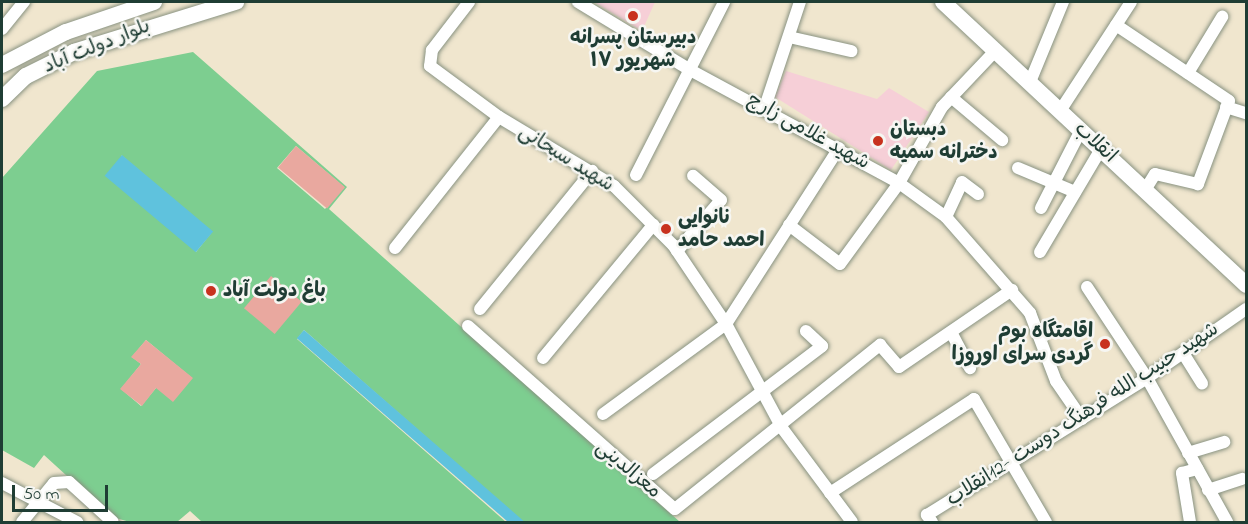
<!DOCTYPE html>
<html>
<head>
<meta charset="utf-8">
<style>
  body { margin:0 }
  #map { position:relative; width:1248px; height:524px; overflow:hidden; background:#f0e6ce; font-family:"Indie Flower","Playpen Sans Arabic",sans-serif }
  div>[style] { position:absolute }
  [style*='--x'] { left:calc(var(--x)*1px); top:calc(var(--y)*1px); width:calc(var(--w)*1px); rotate:calc(var(--a)*1deg) }
  .built>* { inset:0; background:#f6cfd7 }
  .green>* { inset:0; background:#7dce90 }
  .water>* { inset:0; background:#5fc2dd; transform-origin:0 0 }
  .building>* { inset:0; background:#e9a89f; transform-origin:0 0 }
  .roads { filter:drop-shadow(0 0 2px #889281) drop-shadow(0 0 2px #889281) }
  .minor>* { height:12px; margin:-6px; padding:0 6px; transform-origin:6px; border-radius:6px; background:#fff }
  .secondary>* { height:16px; margin:-8px; padding:0 8px; transform-origin:8px; border-radius:8px; background:#fff }
  .dots>* { width:16px; height:16px; translate:-50% -50%; box-sizing:border-box; border:3px solid #f6f6f2; border-radius:50% }
  span { translate:-50% -50%; white-space:nowrap; text-align:center; line-height:1.15; -webkit-text-stroke:5px #f6f6f2; paint-order:stroke }
  .poi-label { font-size:20px; color:#1f3d34; font-weight:700 }
  .left { translate:0 -50%; text-align:left }
  .right { translate:-100% -50%; text-align:right }
  .street-label { font-size:20px; color:#1f3d34 }
  .frame { position:absolute; inset:0; border:3px solid #1f3d34; pointer-events:none }
  .scale { position:absolute; left:12px; top:485px; width:96px; height:27px; box-sizing:border-box; border:3px solid #1f3d34; border-top:0; padding-left:8px; font-size:18px; line-height:21px; white-space:nowrap; color:#1f3d34; -webkit-text-stroke:4px #f6f6f2; paint-order:stroke }
</style>
</head>
<body>
<div id="map">
  <div class="built">
    <i style="clip-path:polygon(594px 2px,655px 2px,642px 31px)"></i>
    <i style="clip-path:polygon(786px 71px,877px 99px,889px 88px,929px 112px,891px 170px,775px 97px)"></i>
  </div>
  <div class="green">
    <i style="clip-path:polygon(evenodd,193px 52px,347px 187px,329px 209px,680px 522px,523px 522px,304px 330px,297px 339px,506px 522px,202px 522px,190px 511px,177px 522px,130px 522px,112px 517px,44px 455px,34px 468px,2px 450px,2px 178px,97px 71px,193px 52px,296px 146px,344px 187px,325px 209px,277px 168px,296px 146px,193px 52px,121px 155px,212px 232px,196px 252px,121px 155px,193px 52px,146px 340px,192px 378px,156px 388px,141px 406px,121px 389px,141px 364px,132px 357px,146px 340px)"></i>
  </div>
  <div class="water">
    <i style="left:122px;top:155px;width:119px;height:27px;rotate:40deg"></i>
    <i style="left:304px;top:330px;width:291px;height:11px;rotate:41deg"></i>
  </div>
  <div class="building">
    <i style="left:296px;top:146px;width:64px;height:28px;rotate:40deg"></i>
    <i style="left:271px;top:276px;width:40px;height:42px;rotate:40deg"></i>
    <i style="clip-path:polygon(146px 340px,193px 378px,173px 402px,156px 388px,142px 406px,120px 389px,141px 364px,131px 357px)"></i>
  </div>
  <div class="roads">
    <div class="minor">
      <i style="--x:469;--y:2;--w:61;--a:127.6"></i>
      <i style="--x:432;--y:50;--w:16;--a:97"></i>
      <i style="--x:430;--y:66;--w:86;--a:36.5"></i>
      <i style="--x:499;--y:117;--w:134;--a:31"></i>
      <i style="--x:614;--y:186;--w:83;--a:45"></i>
      <i style="--x:673;--y:245;--w:95;--a:56.1"></i>
      <i style="--x:726;--y:324;--w:118;--a:61.7"></i>
      <i style="--x:782;--y:428;--w:117;--a:53.3"></i>
      <i style="--x:578;--y:2;--w:133;--a:31.2"></i>
      <i style="--x:692;--y:71;--w:235;--a:28.4"></i>
      <i style="--x:899;--y:183;--w:58;--a:35.9"></i>
      <i style="--x:946;--y:217;--w:128;--a:48.8"></i>
      <i style="--x:1030;--y:313;--w:73;--a:69.1"></i>
      <i style="--x:1056;--y:381;--w:46;--a:55.6"></i>
      <i style="--x:1116;--y:25;--w:136;--a:33.9"></i>
      <i style="--x:1229;--y:101;--w:89;--a:110.5"></i>
      <i style="--x:1198;--y:184;--w:44;--a:-166.9"></i>
      <i style="--x:1155;--y:174;--w:19;--a:122"></i>
      <i style="--x:2;--y:29;--w:35;--a:-51"></i>
      <i style="--x:789;--y:37;--w:64;--a:12.7"></i>
      <i style="--x:1188;--y:73;--w:66;--a:-58.7"></i>
      <i style="--x:1030;--y:82;--w:87;--a:-67.6"></i>
      <i style="--x:951;--y:97;--w:67;--a:40.1"></i>
      <i style="--x:765;--y:107;--w:111;--a:-71.6"></i>
      <i style="--x:1226;--y:107;--w:21;--a:17"></i>
      <i style="--x:1060;--y:111;--w:130;--a:-56.9"></i>
      <i style="--x:1018;--y:168;--w:62;--a:22.8"></i>
      <i style="--x:636;--y:175;--w:194;--a:-63"></i>
      <i style="--x:1041;--y:208;--w:88;--a:-62.9"></i>
      <i style="--x:946;--y:217;--w:38;--a:-65"></i>
      <i style="--x:962;--y:182;--w:20;--a:37"></i>
      <i style="--x:789;--y:225;--w:64;--a:37.4"></i>
      <i style="--x:840;--y:264;--w:100;--a:-53.9"></i>
      <i style="--x:899;--y:183;--w:87;--a:-60.5"></i>
      <i style="--x:942;--y:107;--w:79;--a:-46.5"></i>
      <i style="--x:395;--y:248;--w:167;--a:-51.6"></i>
      <i style="--x:677;--y:251;--w:67;--a:-49.2"></i>
      <i style="--x:721;--y:200;--w:37;--a:-139"></i>
      <i style="--x:1040;--y:252;--w:120;--a:-59.4"></i>
      <i style="--x:1087;--y:287;--w:109;--a:56.6"></i>
      <i style="--x:1147;--y:378;--w:165;--a:60.9"></i>
      <i style="--x:480;--y:309;--w:178;--a:-50.9"></i>
      <i style="--x:468;--y:326;--w:276;--a:41.5"></i>
      <i style="--x:675;--y:509;--w:263;--a:-38.7"></i>
      <i style="--x:880;--y:345;--w:29;--a:49"></i>
      <i style="--x:899;--y:367;--w:137;--a:-34.3"></i>
      <i style="--x:951;--y:332;--w:41;--a:62.2"></i>
      <i style="--x:1183;--y:353;--w:36;--a:58"></i>
      <i style="--x:543;--y:358;--w:173;--a:-50.4"></i>
      <i style="--x:603;--y:414;--w:152;--a:-36.2"></i>
      <i style="--x:726;--y:324;--w:209;--a:-57.3"></i>
      <i style="--x:1188;--y:453;--w:38;--a:-17"></i>
      <i style="--x:653;--y:474;--w:212;--a:-37.1"></i>
      <i style="--x:822;--y:346;--w:22;--a:-137"></i>
      <i style="--x:2;--y:483;--w:85;--a:27.5"></i>
      <i style="--x:1208;--y:490;--w:36;--a:-18"></i>
      <i style="--x:830;--y:493;--w:172;--a:-33.1"></i>
      <i style="--x:974;--y:399;--w:143;--a:59.7"></i>
      <i style="--x:22;--y:522;--w:50;--a:-50.6"></i>
      <i style="--x:54;--y:483;--w:15;--a:-4"></i>
      <i style="--x:69;--y:482;--w:59;--a:42.3"></i>
      <i style="--x:932;--y:522;--w:9;--a:-126"></i>
      <i style="--x:927;--y:515;--w:259;--a:-31.9"></i>
      <i style="--x:1147;--y:378;--w:121;--a:-34.9"></i>
      <i style="--x:1190;--y:522;--w:50;--a:-99.3"></i>
      <i style="--x:1182;--y:473;--w:16;--a:-15"></i>
    </div>
    <div class="secondary">
      <i style="--x:943;--y:2;--w:415;--a:43"></i>
      <i style="--x:2;--y:65;--w:72;--a:-27.3"></i>
      <i style="--x:66;--y:32;--w:93;--a:-18.8"></i>
      <i style="--x:2;--y:99;--w:33;--a:-44"></i>
      <i style="--x:26;--y:76;--w:54;--a:-26.6"></i>
      <i style="--x:74;--y:52;--w:170;--a:-17.2"></i>
    </div>
  </div>
  <div class="dots">
    <i style="left:633px;top:16px;background:#c8321e"></i>
    <i style="left:878px;top:141px;background:#c8321e"></i>
    <i style="left:666px;top:229px;background:#c8321e"></i>
    <i style="left:211px;top:291px;background:#c8321e"></i>
    <i style="left:1105px;top:344px;background:#c8321e"></i>
  </div>
  <div class="poi-label">
    <span style="left:633px;top:50px">دبیرستان پسرانه<br>۱۷ شهریور</span>
    <span class="left" style="left:890px;top:142px">دبستان<br>دخترانه سمیه</span>
    <span class="left" style="left:678px;top:230px">نانوایی<br>احمد حامد</span>
    <span class="left" style="left:223px;top:291px">باغ دولت آباد</span>
    <span class="right" style="left:1093px;top:344px">اقامتگاه بوم<br>گردی سرای اوروزا</span>
  </div>
  <div class="street-label">
    <span style="left:97px;top:47px;rotate:-22deg">بلوار دولت آباد</span>
    <span style="left:808px;top:132px;rotate:29deg">شهید غلامی زارچ</span>
    <span style="left:1095px;top:143px;rotate:43deg">انقلاب</span>
    <span style="left:566px;top:159px;rotate:32deg">شهید سبحانی</span>
    <span style="left:1083px;top:415px;rotate:-33deg">شهید حبیب الله فرهنگ دوست -12انقلاب</span>
    <span style="left:628px;top:470px;rotate:40deg">معزالدینی</span>
  </div>
  <div class="frame"></div>
  <div class="scale">50 m</div>
</div>
</body>
</html>
